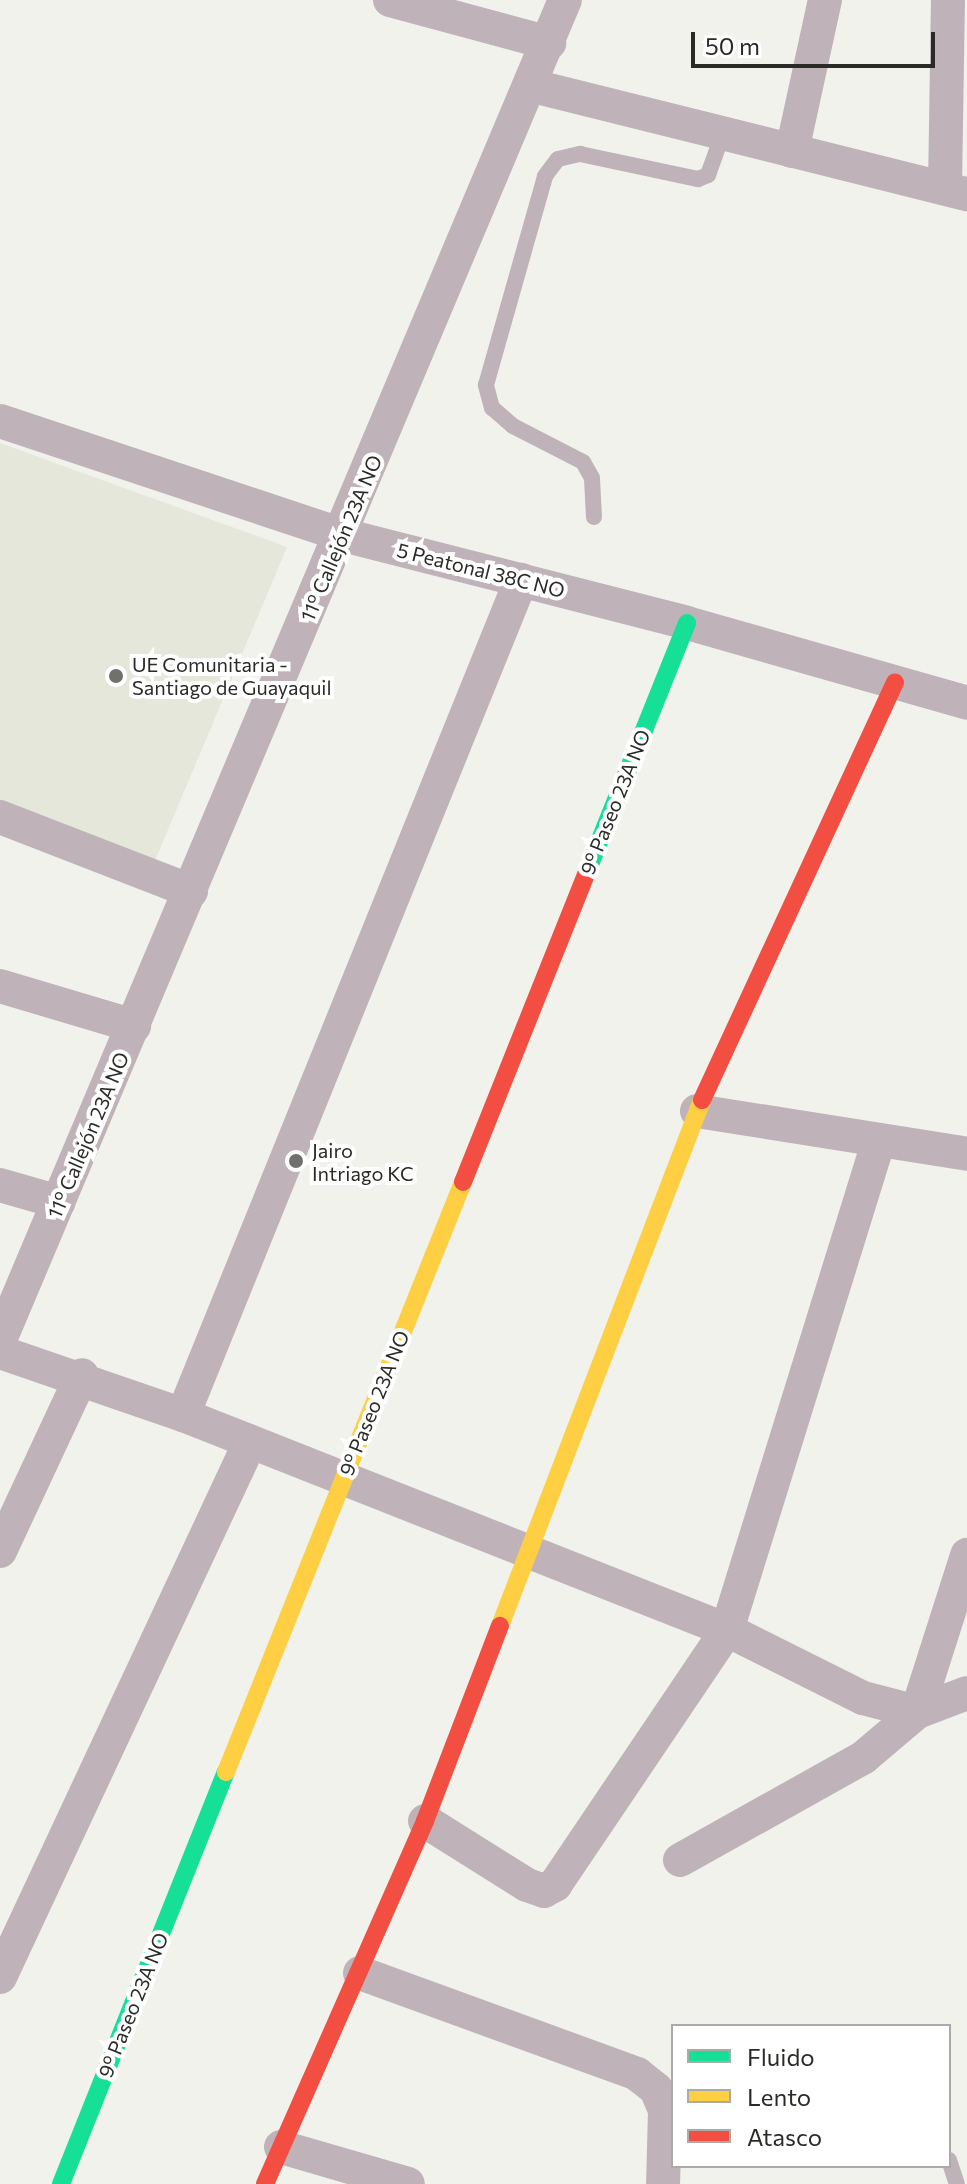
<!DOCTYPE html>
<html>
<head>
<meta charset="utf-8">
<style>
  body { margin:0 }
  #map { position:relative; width:967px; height:2184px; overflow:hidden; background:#f1f2ec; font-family:Commissioner,sans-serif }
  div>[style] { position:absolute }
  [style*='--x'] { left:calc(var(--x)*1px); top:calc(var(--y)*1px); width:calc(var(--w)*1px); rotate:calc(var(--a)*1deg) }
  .built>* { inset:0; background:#e5e7db }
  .lane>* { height:16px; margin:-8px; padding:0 8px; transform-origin:8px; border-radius:8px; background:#bfb3b9 }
  .street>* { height:34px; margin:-17px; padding:0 17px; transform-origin:17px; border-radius:17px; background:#bfb3b9 }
  .fast>* { height:18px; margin:-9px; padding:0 9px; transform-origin:9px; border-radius:9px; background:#16e098 }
  .slow>* { height:18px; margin:-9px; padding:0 9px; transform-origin:9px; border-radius:9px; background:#ffcf43 }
  .jam>* { height:18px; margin:-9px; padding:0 9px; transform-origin:9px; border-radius:9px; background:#f24e42 }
  .dots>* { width:22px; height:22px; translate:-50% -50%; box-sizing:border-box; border:4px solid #fff; border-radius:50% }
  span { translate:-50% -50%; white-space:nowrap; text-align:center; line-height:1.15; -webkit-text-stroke:8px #fff; paint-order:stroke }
  .street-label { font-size:20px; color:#2a2b27 }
  .poi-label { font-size:20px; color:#2a2b27 }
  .left { translate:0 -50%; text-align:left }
  .legend { position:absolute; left:671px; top:2024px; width:280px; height:144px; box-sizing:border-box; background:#fff; border:2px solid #aaaaa9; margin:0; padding:10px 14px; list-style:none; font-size:24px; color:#2a2b27 }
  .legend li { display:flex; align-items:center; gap:16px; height:40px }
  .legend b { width:40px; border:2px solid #aaaaa9 }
  .scale { position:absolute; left:691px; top:32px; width:244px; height:36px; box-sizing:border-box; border:4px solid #2a2b27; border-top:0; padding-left:10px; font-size:24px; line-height:28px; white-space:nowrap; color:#2a2b27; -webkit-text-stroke:6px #fff; paint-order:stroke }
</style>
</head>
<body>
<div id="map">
  <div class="built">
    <i style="clip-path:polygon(0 443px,287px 547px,154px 863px,0 806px)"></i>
  </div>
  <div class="lane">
    <i style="--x:594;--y:517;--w:39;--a:-93"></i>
    <i style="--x:592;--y:478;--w:18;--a:-119"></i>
    <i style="--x:583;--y:462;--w:79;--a:-152.8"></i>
    <i style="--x:513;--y:426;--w:28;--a:-139"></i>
    <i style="--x:492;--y:408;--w:24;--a:-105"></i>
    <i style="--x:486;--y:385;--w:217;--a:-74.2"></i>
    <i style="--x:545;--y:176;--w:21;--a:-53"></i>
    <i style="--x:558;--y:159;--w:23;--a:-13"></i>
    <i style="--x:580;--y:154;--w:121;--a:12"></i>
    <i style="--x:698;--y:179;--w:11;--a:-22"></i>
    <i style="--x:708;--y:175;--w:45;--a:-70.3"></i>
    <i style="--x:949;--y:2160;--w:25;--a:72"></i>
  </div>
  <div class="street">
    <i style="--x:390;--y:0;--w:165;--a:15.1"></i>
    <i style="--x:533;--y:86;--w:447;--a:14"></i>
    <i style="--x:792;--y:151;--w:155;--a:-77.7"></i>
    <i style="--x:945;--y:188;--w:188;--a:-89.1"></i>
    <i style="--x:0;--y:421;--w:361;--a:18.4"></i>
    <i style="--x:343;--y:535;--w:355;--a:14.3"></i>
    <i style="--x:687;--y:623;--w:291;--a:15.9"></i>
    <i style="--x:0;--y:817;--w:205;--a:21.2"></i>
    <i style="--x:0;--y:986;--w:140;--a:16.6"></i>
    <i style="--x:697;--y:1111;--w:273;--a:9"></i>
    <i style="--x:0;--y:1185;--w:61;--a:16.1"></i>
    <i style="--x:0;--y:1340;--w:1454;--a:-67.14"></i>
    <i style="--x:0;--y:1352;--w:194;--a:19"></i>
    <i style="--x:183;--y:1415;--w:585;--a:21.56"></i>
    <i style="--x:727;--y:1630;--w:152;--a:26.6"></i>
    <i style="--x:863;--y:1698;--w:56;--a:14.5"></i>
    <i style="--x:183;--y:1415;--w:901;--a:-67.96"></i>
    <i style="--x:0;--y:1551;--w:194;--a:-65"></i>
    <i style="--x:917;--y:1712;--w:165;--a:-72.3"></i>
    <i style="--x:425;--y:1821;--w:120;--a:32.1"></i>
    <i style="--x:527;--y:1885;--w:18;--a:19"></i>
    <i style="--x:544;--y:1891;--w:13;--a:-29"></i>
    <i style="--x:555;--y:1885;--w:308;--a:-56"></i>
    <i style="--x:727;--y:1630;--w:513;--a:-72.77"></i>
    <i style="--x:680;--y:1860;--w:211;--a:-29.2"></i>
    <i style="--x:864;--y:1757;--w:70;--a:-40.3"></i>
    <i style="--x:917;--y:1712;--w:53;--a:-20.8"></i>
    <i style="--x:360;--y:1973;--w:295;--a:20"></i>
    <i style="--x:637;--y:2074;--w:24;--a:38"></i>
    <i style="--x:656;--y:2089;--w:23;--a:67"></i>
    <i style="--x:665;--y:2110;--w:74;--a:91.5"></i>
    <i style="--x:0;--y:1977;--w:591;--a:-64.95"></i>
    <i style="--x:281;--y:2147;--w:132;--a:16.2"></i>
  </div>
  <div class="fast">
    <i style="--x:589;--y:867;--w:263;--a:-68.1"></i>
    <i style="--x:61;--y:2184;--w:444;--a:-68.2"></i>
  </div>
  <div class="slow">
    <i style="--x:500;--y:1626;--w:563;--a:-68.99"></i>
    <i style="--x:226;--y:1772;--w:636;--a:-68.11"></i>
  </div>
  <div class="jam">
    <i style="--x:702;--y:1100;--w:460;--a:-65.2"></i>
    <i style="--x:463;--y:1182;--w:339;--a:-68.2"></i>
    <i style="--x:265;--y:2184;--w:397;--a:-66.2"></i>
    <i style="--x:425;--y:1821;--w:209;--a:-69"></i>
  </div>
  <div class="dots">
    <i style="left:116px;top:676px;background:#70716c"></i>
    <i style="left:296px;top:1161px;background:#70716c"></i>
  </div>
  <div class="street-label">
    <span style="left:341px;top:538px;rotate:-67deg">11º Callejón 23A NO</span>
    <span style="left:481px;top:570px;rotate:14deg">5 Peatonal 38C NO</span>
    <span style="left:615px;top:802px;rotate:-68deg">9º Paseo 23A NO</span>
    <span style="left:88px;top:1135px;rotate:-67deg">11º Callejón 23A NO</span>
    <span style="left:374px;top:1403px;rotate:-68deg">9º Paseo 23A NO</span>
    <span style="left:133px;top:2005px;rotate:-68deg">9º Paseo 23A NO</span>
  </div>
  <div class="poi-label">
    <span class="left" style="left:132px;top:676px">UE Comunitaria -<br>Santiago de Guayaquil</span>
    <span class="left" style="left:312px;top:1162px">Jairo<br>Intriago KC</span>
  </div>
  <ul class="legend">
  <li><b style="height:10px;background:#16e098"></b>Fluido</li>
  <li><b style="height:10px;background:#ffcf43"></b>Lento</li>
  <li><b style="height:10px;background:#f24e42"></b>Atasco</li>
  </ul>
  <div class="scale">50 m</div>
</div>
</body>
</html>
